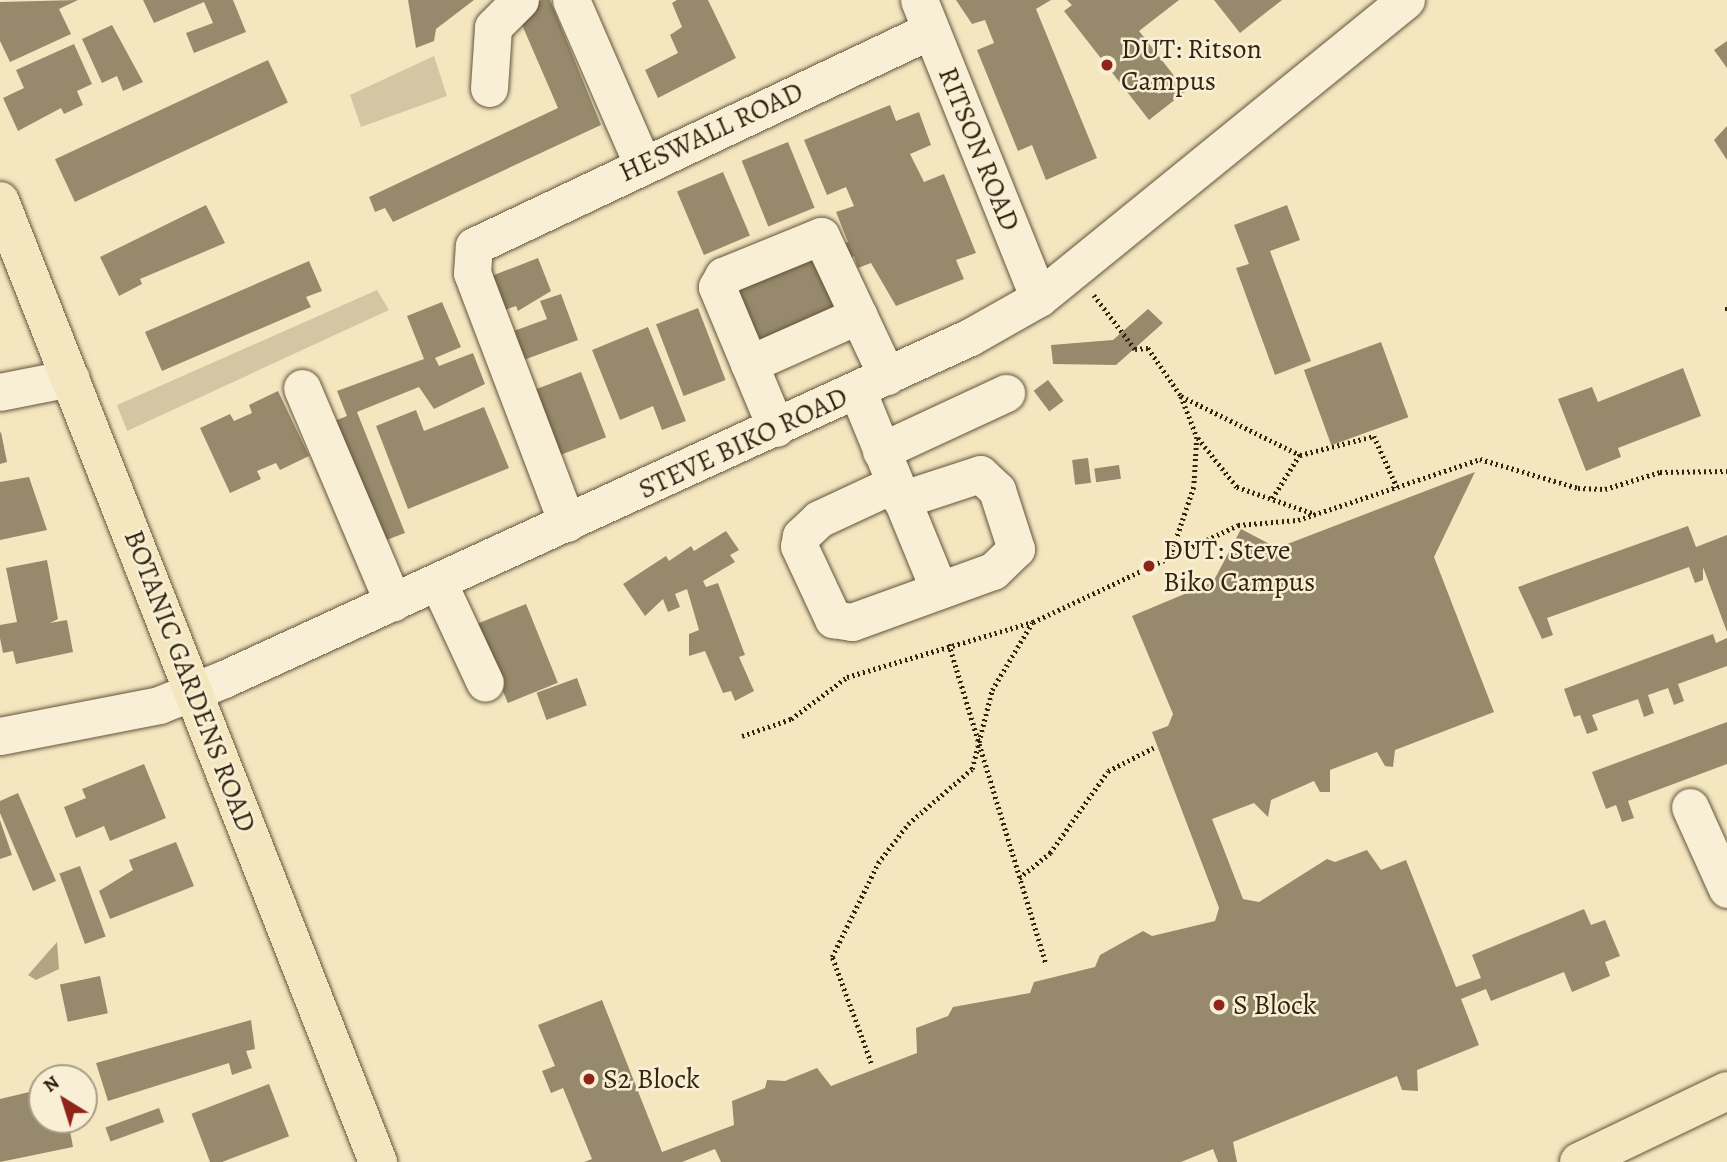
<!DOCTYPE html>
<html>
<head>
<meta charset="utf-8">
<style>
  body { margin:0 }
  #map { position:relative; width:1727px; height:1162px; overflow:hidden; background:#f4e7c0; font-family:Alegreya,serif }
  div>[style] { position:absolute }
  [style*='--x'] { left:calc(var(--x)*1px); top:calc(var(--y)*1px); width:calc(var(--w)*1px); rotate:calc(var(--a)*1deg) }
  .green>* { inset:0; background:#d3c6a2 }
  .water>* { inset:0; background:#b2a584 }
  .building>* { inset:0; background:#97896b; transform-origin:0 0 }
  .path>* { height:4.5px; margin-top:-2.25px; transform-origin:0; background:repeating-linear-gradient(90deg,#33240f 0 2px,transparent 0 5.5px) }
  .roads { filter:drop-shadow(0 0 2px #63553b) drop-shadow(0 0 2px #63553b) }
  .minor>* { height:37px; margin:-18.5px; padding:0 18.5px; transform-origin:18.5px; border-radius:18.5px; background:#f8efd6 }
  .major>* { height:38px; margin:-19px; padding:0 19px; transform-origin:19px; border-radius:19px; background:#f4e7c0 }
  .dots>* { width:19px; height:19px; translate:-50% -50%; box-sizing:border-box; border:4px solid #f8efd6; border-radius:50% }
  span { translate:-50% -50%; white-space:nowrap; text-align:center; line-height:1.15; -webkit-text-stroke:5px #f8efd6; paint-order:stroke }
  .poi-label { font-size:28px; color:#33240f }
  .left { translate:0 -50%; text-align:left }
  .street-label { font-size:28px; color:#33240f }
  .north { position:absolute; left:28px; top:1064px; width:70px; height:70px; box-sizing:border-box; background:#f8efd6; border:2px solid #a99e86; border-radius:50%; rotate:322deg; font-size:19px; font-weight:700; line-height:28px; text-align:center; color:#33240f }
  .north::after { content:''; display:block; margin:auto; width:24px; height:32px; background:#8f2418; clip-path:polygon(50% 0,100% 100%,50% 72%,0 100%) }
</style>
</head>
<body>
<div id="map">
  <div class="green">
    <i style="clip-path:polygon(434px 56px,447px 96px,361px 127px,350px 95px)"></i>
    <i style="clip-path:polygon(377px 290px,389px 310px,127px 431px,117px 405px)"></i>
  </div>
  <div class="water">
    <i style="clip-path:polygon(57px 942px,59px 969px,36px 980px,28px 975px)"></i>
  </div>
  <div class="building">
    <i style="clip-path:polygon(78px 0,59px 9px,71px 34px,10px 62px,0 41px,0 2px)"></i>
    <i style="clip-path:polygon(143px 0,233px 0,246px 32px,194px 53px,186px 33px,213px 23px,204px 2px,154px 23px)"></i>
    <i style="clip-path:polygon(408px 0,474px 0,436px 29px,434px 41px,416px 48px)"></i>
    <i style="clip-path:polygon(542px 0,550px 0,601px 125px,393px 222px,385px 208px,375px 212px,369px 197px,558px 108px,516px 11px)"></i>
    <i style="clip-path:polygon(677px 0,708px 0,736px 58px,658px 98px,645px 70px,678px 53px,670px 35px,682px 27px,672px 3px)"></i>
    <i style="clip-path:polygon(956px 0,1051px 0,1036px 9px,1097px 158px,1046px 180px,1032px 145px,1018px 151px,977px 50px,994px 43px,985px 20px,972px 24px)"></i>
    <i style="clip-path:polygon(1067px 0,1179px 0,1139px 31px,1186px 91px,1149px 120px,1064px 11px,1072px 5px)"></i>
    <i style="clip-path:polygon(1214px 0,1282px 0,1240px 33px)"></i>
    <i style="clip-path:polygon(112px 25px,143px 82px,123px 91px,117px 76px,102px 83px,82px 39px)"></i>
    <i style="clip-path:polygon(1727px 41px,1727px 68px,1714px 50px)"></i>
    <i style="clip-path:polygon(74px 44px,92px 84px,77px 91px,83px 105px,64px 114px,61px 108px,18px 131px,3px 98px,24px 88px,16px 70px)"></i>
    <i style="left:268px;top:60px;width:47px;height:235px;rotate:65deg"></i>
    <i style="clip-path:polygon(890px 105px,896px 121px,919px 112px,931px 145px,910px 154px,924px 182px,944px 174px,976px 253px,956px 260px,964px 279px,896px 306px,871px 263px,858px 268px,854px 256px,845px 260px,839px 245px,848px 242px,836px 212px,854px 206px,846px 187px,827px 195px,804px 140px)"></i>
    <i style="clip-path:polygon(1727px 126px,1727px 160px,1714px 140px)"></i>
    <i style="left:788px;top:142px;width:71px;height:50px;rotate:68deg"></i>
    <i style="left:723px;top:172px;width:69px;height:50px;rotate:67deg"></i>
    <i style="clip-path:polygon(206px 205px,225px 243px,140px 279px,142px 284px,119px 296px,100px 257px)"></i>
    <i style="clip-path:polygon(1287px 205px,1300px 240px,1270px 251px,1311px 361px,1275px 375px,1236px 268px,1249px 264px,1234px 225px)"></i>
    <i style="left:818px;top:240px;width:69px;height:107px;rotate:65deg"></i>
    <i style="clip-path:polygon(538px 258px,551px 291px,518px 311px,516px 306px,502px 311px,489px 277px)"></i>
    <i style="clip-path:polygon(309px 261px,322px 291px,306px 297px,311px 307px,162px 371px,145px 332px)"></i>
    <i style="clip-path:polygon(561px 294px,578px 340px,518px 362px,508px 333px,547px 319px,540px 301px)"></i>
    <i style="clip-path:polygon(442px 302px,461px 347px,435px 358px,439px 366px,473px 353px,485px 384px,434px 409px,419px 387px,357px 412px,405px 533px,381px 542px,332px 422px,347px 416px,337px 391px,424px 359px,407px 316px)"></i>
    <i style="left:698px;top:308px;width:77px;height:45px;rotate:69deg"></i>
    <i style="clip-path:polygon(1148px 309px,1163px 323px,1116px 365px,1053px 364px,1051px 345px,1113px 340px)"></i>
    <i style="clip-path:polygon(648px 327px,686px 421px,662px 430px,653px 406px,620px 420px,592px 350px)"></i>
    <i style="left:1381px;top:342px;width:80px;height:82px;rotate:70deg"></i>
    <i style="clip-path:polygon(1683px 368px,1701px 416px,1618px 448px,1621px 457px,1586px 471px,1558px 399px,1592px 387px,1598px 402px)"></i>
    <i style="left:581px;top:372px;width:70px;height:51px;rotate:69deg"></i>
    <i style="left:1048px;top:380px;width:26px;height:18px;rotate:53deg"></i>
    <i style="clip-path:polygon(278px 391px,309px 456px,280px 470px,276px 463px,257px 471px,261px 479px,230px 493px,200px 428px,230px 414px,234px 421px,252px 413px,249px 405px)"></i>
    <i style="clip-path:polygon(484px 407px,509px 468px,408px 509px,376px 426px,416px 410px,424px 431px)"></i>
    <i style="clip-path:polygon(1px 432px,7px 462px,0 464px,0 433px)"></i>
    <i style="left:1088px;top:458px;width:25px;height:16px;rotate:83deg"></i>
    <i style="left:1119px;top:465px;width:14px;height:25px;rotate:82deg"></i>
    <i style="clip-path:polygon(1475px 472px,1434px 557px,1494px 712px,1395px 750px,1393px 767px,1385px 766px,1377px 752px,1330px 770px,1330px 792px,1320px 792px,1314px 781px,1271px 800px,1268px 817px,1254px 803px,1212px 819px,1243px 899px,1259px 902px,1327px 859px,1335px 862px,1367px 850px,1381px 870px,1406px 860px,1456px 987px,1481px 978px,1472px 955px,1584px 909px,1591px 925px,1605px 920px,1620px 956px,1605px 962px,1610px 976px,1572px 992px,1564px 972px,1491px 1001px,1486px 989px,1461px 999px,1479px 1045px,1417px 1070px,1418px 1091px,1402px 1090px,1397px 1076px,1233px 1142px,1237px 1162px,1218px 1162px,1213px 1149px,1181px 1162px,721px 1162px,715px 1149px,682px 1162px,584px 1162px,592px 1159px,563px 1088px,551px 1093px,542px 1071px,555px 1066px,538px 1025px,602px 1000px,662px 1152px,734px 1125px,732px 1101px,765px 1088px,767px 1080px,785px 1081px,817px 1068px,831px 1086px,917px 1053px,916px 1028px,948px 1016px,953px 1007px,1030px 993px,1034px 982px,1095px 967px,1100px 955px,1143px 931px,1152px 936px,1215px 921px,1219px 908px,1152px 732px,1168px 726px,1173px 714px,1132px 616px,1213px 582px,1241px 529px,1277px 548px)"></i>
    <i style="clip-path:polygon(29px 477px,47px 530px,0 540px,0 482px)"></i>
    <i style="clip-path:polygon(1688px 526px,1696px 547px,1727px 535px,1727px 632px,1703px 567px,1703px 580px,1695px 583px,1689px 567px,1547px 618px,1553px 635px,1542px 639px,1518px 587px)"></i>
    <i style="clip-path:polygon(726px 531px,739px 550px,730px 555px,735px 562px,703px 581px,706px 587px,718px 583px,745px 655px,739px 657px,754px 691px,735px 701px,731px 691px,723px 693px,705px 651px,689px 656px,689px 634px,699px 630px,687px 589px,675px 594px,680px 607px,668px 612px,663px 599px,645px 616px,623px 584px,666px 556px,669px 561px,691px 546px,694px 551px)"></i>
    <i style="clip-path:polygon(47px 560px,58px 619px,50px 623px,67px 620px,73px 652px,16px 664px,13px 651px,3px 653px,0 638px,0 625px,17px 622px,6px 568px)"></i>
    <i style="left:526px;top:604px;width:85px;height:54px;rotate:68deg"></i>
    <i style="clip-path:polygon(1713px 634px,1716px 643px,1727px 638px,1727px 666px,1678px 684px,1684px 701px,1674px 705px,1668px 688px,1648px 695px,1654px 713px,1644px 717px,1638px 699px,1592px 715px,1598px 730px,1587px 734px,1580px 715px,1574px 717px,1564px 689px)"></i>
    <i style="left:577px;top:678px;width:29px;height:43px;rotate:70deg"></i>
    <i style="clip-path:polygon(1727px 722px,1727px 764px,1628px 801px,1634px 818px,1622px 822px,1616px 805px,1606px 809px,1592px 772px)"></i>
    <i style="clip-path:polygon(144px 764px,166px 818px,110px 841px,104px 826px,76px 838px,64px 807px,86px 798px,82px 789px)"></i>
    <i style="clip-path:polygon(18px 793px,56px 881px,33px 891px,0 813px,0 801px)"></i>
    <i style="clip-path:polygon(0 820px,12px 855px,0 859px)"></i>
    <i style="clip-path:polygon(176px 842px,194px 886px,110px 919px,99px 891px,133px 870px,129px 860px)"></i>
    <i style="left:80px;top:866px;width:75px;height:22px;rotate:70deg"></i>
    <i style="left:100px;top:976px;width:38px;height:41px;rotate:78deg"></i>
    <i style="clip-path:polygon(251px 1020px,255px 1049px,246px 1051px,252px 1068px,232px 1075px,229px 1063px,108px 1101px,96px 1063px)"></i>
    <i style="left:269px;top:1084px;width:56px;height:83px;rotate:69deg"></i>
    <i style="clip-path:polygon(42px 1089px,42px 1120px,68px 1120px,73px 1147px,0 1162px,0 1099px)"></i>
    <i style="left:159px;top:1108px;width:15px;height:57px;rotate:70deg"></i>
  </div>
  <div class="path">
    <i style="--x:1094;--y:295;--w:68;--a:52.8"></i>
    <i style="--x:1135;--y:349;--w:13;--a:-4"></i>
    <i style="--x:1148;--y:348;--w:58;--a:55.5"></i>
    <i style="--x:1181;--y:396;--w:44;--a:68.7"></i>
    <i style="--x:1197;--y:437;--w:50;--a:93.4"></i>
    <i style="--x:1194;--y:487;--w:69;--a:108.7"></i>
    <i style="--x:1725;--y:309;--w:2;--a:0"></i>
    <i style="--x:1181;--y:396;--w:133;--a:26.4"></i>
    <i style="--x:1300;--y:455;--w:54;--a:122.2"></i>
    <i style="--x:1198;--y:438;--w:63;--a:51.5"></i>
    <i style="--x:1237;--y:487;--w:83;--a:19.1"></i>
    <i style="--x:1300;--y:455;--w:76;--a:-14.4"></i>
    <i style="--x:1374;--y:436;--w:56;--a:65.7"></i>
    <i style="--x:949;--y:644;--w:334;--a:73.1"></i>
    <i style="--x:742;--y:736;--w:52;--a:-19.1"></i>
    <i style="--x:791;--y:719;--w:70;--a:-36.9"></i>
    <i style="--x:847;--y:677;--w:194;--a:-16.5"></i>
    <i style="--x:1033;--y:622;--w:227;--a:-25.3"></i>
    <i style="--x:1238;--y:525;--w:60;--a:-4.8"></i>
    <i style="--x:1298;--y:520;--w:192;--a:-18.5"></i>
    <i style="--x:1480;--y:459;--w:102;--a:16.5"></i>
    <i style="--x:1578;--y:488;--w:27;--a:2"></i>
    <i style="--x:1605;--y:489;--w:58;--a:-17.2"></i>
    <i style="--x:1660;--y:472;--w:67;--a:-0.9"></i>
    <i style="--x:1019;--y:878;--w:40;--a:-39"></i>
    <i style="--x:1050;--y:853;--w:100;--a:-54.7"></i>
    <i style="--x:1108;--y:771;--w:51;--a:-27.1"></i>
    <i style="--x:871;--y:1063;--w:113;--a:-110.2"></i>
    <i style="--x:832;--y:957;--w:105;--a:-63.9"></i>
    <i style="--x:878;--y:863;--w:49;--a:-52.4"></i>
    <i style="--x:908;--y:824;--w:84;--a:-40.7"></i>
    <i style="--x:972;--y:769;--w:81;--a:-75.8"></i>
    <i style="--x:992;--y:690;--w:78;--a:-59.2"></i>
  </div>
  <div class="roads">
    <div class="minor">
      <i style="--x:571;--y:0;--w:178;--a:66.5"></i>
      <i style="--x:919;--y:0;--w:321;--a:68.1"></i>
      <i style="--x:489;--y:88;--w:61;--a:-86.2"></i>
      <i style="--x:493;--y:27;--w:38;--a:-45"></i>
      <i style="--x:749;--y:364;--w:120;--a:-24"></i>
      <i style="--x:302;--y:388;--w:233;--a:67"></i>
      <i style="--x:857;--y:390;--w:216;--a:67.7"></i>
      <i style="--x:0;--y:392;--w:72;--a:-11.2"></i>
      <i style="--x:776;--y:428;--w:153;--a:-112.7"></i>
      <i style="--x:717;--y:287;--w:13;--a:-61"></i>
      <i style="--x:723;--y:276;--w:106;--a:-22.2"></i>
      <i style="--x:821;--y:236;--w:155;--a:64.8"></i>
      <i style="--x:881;--y:451;--w:138;--a:-24.9"></i>
      <i style="--x:894;--y:484;--w:83;--a:155"></i>
      <i style="--x:819;--y:519;--w:25;--a:137"></i>
      <i style="--x:801;--y:536;--w:10;--a:101"></i>
      <i style="--x:799;--y:546;--w:81;--a:65"></i>
      <i style="--x:833;--y:619;--w:19;--a:9"></i>
      <i style="--x:852;--y:622;--w:150;--a:-19.9"></i>
      <i style="--x:993;--y:571;--w:32;--a:-44"></i>
      <i style="--x:1016;--y:549;--w:62;--a:-107.9"></i>
      <i style="--x:997;--y:490;--w:23;--a:-137"></i>
      <i style="--x:980;--y:474;--w:83;--a:161.8"></i>
      <i style="--x:567;--y:523;--w:267;--a:-110.8"></i>
      <i style="--x:472;--y:273;--w:27;--a:-86"></i>
      <i style="--x:474;--y:246;--w:505;--a:-25.3"></i>
      <i style="--x:438;--y:582;--w:111;--a:65"></i>
      <i style="--x:0;--y:736;--w:162;--a:-11"></i>
      <i style="--x:159;--y:705;--w:70;--a:-21.8"></i>
      <i style="--x:224;--y:679;--w:821;--a:-24.63"></i>
      <i style="--x:970;--y:337;--w:79;--a:-29.5"></i>
      <i style="--x:1039;--y:298;--w:473;--a:-39.1"></i>
      <i style="--x:1690;--y:807;--w:90;--a:65.7"></i>
    </div>
    <div class="major">
      <i style="--x:0;--y:201;--w:1033;--a:68.53"></i>
      <i style="--x:1579;--y:1162;--w:164;--a:-25.6"></i>
    </div>
  </div>
  <div class="dots">
    <i style="left:1107px;top:65px;background:#8f2418"></i>
    <i style="left:1149px;top:566px;background:#8f2418"></i>
    <i style="left:1219px;top:1005px;background:#8f2418"></i>
    <i style="left:589px;top:1079px;background:#8f2418"></i>
  </div>
  <div class="poi-label">
    <span class="left" style="left:1121px;top:65px">DUT: Ritson<br>Campus</span>
    <span class="left" style="left:1163px;top:566px">DUT: Steve<br>Biko Campus</span>
    <span class="left" style="left:1233px;top:1005px">S Block</span>
    <span class="left" style="left:603px;top:1079px">S2 Block</span>
  </div>
  <div class="street-label">
    <span style="left:711px;top:132px;rotate:-25deg">HESWALL ROAD</span>
    <span style="left:979px;top:149px;rotate:68deg">RITSON ROAD</span>
    <span style="left:743px;top:443px;rotate:-25deg">STEVE BIKO ROAD</span>
    <span style="left:190px;top:681px;rotate:69deg">BOTANIC GARDENS ROAD</span>
  </div>
  <div class="north">N</div>
</div>
</body>
</html>
